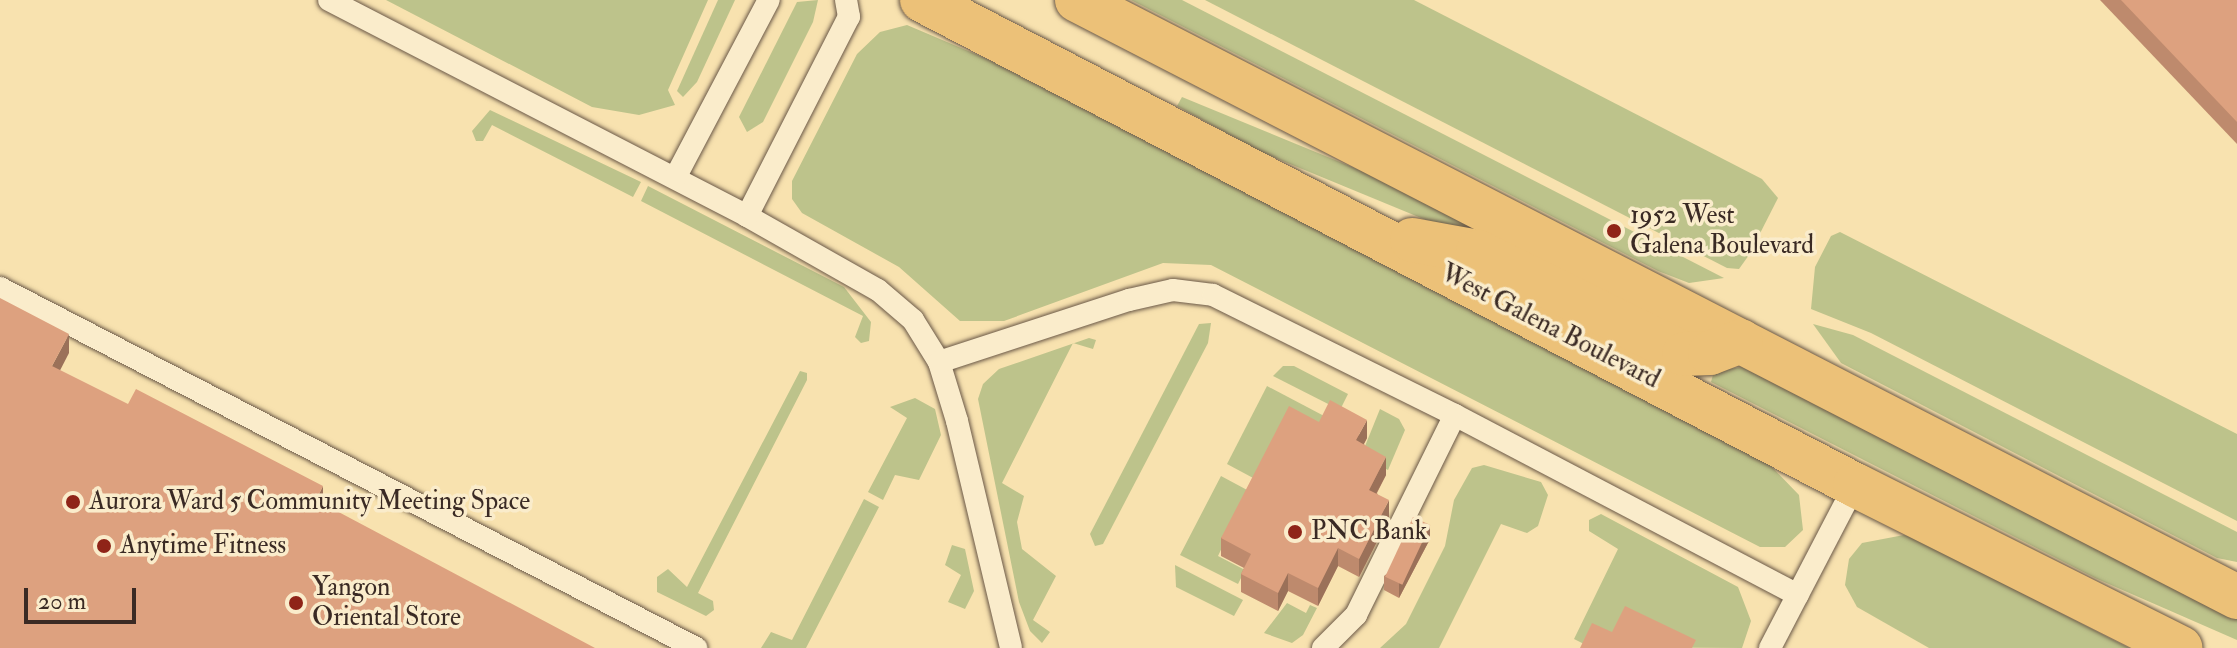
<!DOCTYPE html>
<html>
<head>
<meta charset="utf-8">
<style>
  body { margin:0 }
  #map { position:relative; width:2237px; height:648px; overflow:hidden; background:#f8e2af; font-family:"IM FELL Double Pica",serif }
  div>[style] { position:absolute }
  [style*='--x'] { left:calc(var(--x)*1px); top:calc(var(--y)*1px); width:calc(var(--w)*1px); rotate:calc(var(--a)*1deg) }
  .green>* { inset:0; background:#bdc38b }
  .roads { filter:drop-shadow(0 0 2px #6a5847) drop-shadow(0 0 2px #6a5847) }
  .lane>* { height:22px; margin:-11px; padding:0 11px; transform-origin:11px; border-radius:11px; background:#faeccb }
  .primary>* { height:44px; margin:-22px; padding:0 22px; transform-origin:22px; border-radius:22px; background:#ecc178 }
  .wall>* { inset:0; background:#be8a6d }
  .shaded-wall>* { inset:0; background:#9b7159 }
  .building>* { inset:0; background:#dda17f; transform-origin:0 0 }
  .dots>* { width:22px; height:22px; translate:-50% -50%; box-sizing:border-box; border:4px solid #faeccb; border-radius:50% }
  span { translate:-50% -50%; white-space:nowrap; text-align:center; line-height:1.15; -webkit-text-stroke:7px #faeccb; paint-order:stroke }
  .poi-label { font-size:26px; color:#3a2a24 }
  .left { translate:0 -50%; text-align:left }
  .street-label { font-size:26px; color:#3a2a24 }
  .scale { position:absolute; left:24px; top:588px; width:112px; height:36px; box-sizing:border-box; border:4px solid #3a2a24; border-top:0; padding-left:10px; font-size:24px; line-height:28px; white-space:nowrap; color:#3a2a24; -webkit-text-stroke:6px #faeccb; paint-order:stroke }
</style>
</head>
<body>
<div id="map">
  <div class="green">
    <i style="clip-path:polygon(386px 0,708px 0,668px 90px,675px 105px,639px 115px,592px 107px)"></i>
    <i style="clip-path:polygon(718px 0,735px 0,697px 82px,683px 97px,677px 91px)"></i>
    <i style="clip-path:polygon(818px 0,813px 22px,763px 122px,747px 132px,739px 117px,797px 2px)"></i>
    <i style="clip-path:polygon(1131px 0,1182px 0,1724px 278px,1689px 283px,1658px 271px)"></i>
    <i style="clip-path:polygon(1205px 0,1414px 0,1762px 179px,1778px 198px,1749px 255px,1739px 269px,1727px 268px)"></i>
    <i style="clip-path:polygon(907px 25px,987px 59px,1767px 462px,1799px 495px,1803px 530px,1785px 547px,1760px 547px,1211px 265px,1163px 263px,1004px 321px,960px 321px,899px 267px,802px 213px,792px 199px,792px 181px,857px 54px,880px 32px)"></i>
    <i style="clip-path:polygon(1182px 97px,1391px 183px,1477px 228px,1472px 239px,1261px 152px,1177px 106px)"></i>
    <i style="clip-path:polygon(490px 110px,641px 182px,633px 197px,492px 125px,483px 141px,476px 141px,472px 131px)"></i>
    <i style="clip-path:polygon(648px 186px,844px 287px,871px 322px,869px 341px,861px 343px,855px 337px,863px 316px,641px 201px)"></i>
    <i style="clip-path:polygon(1840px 232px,2237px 434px,2237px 521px,1871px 333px,1811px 309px,1815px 267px,1831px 236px)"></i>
    <i style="clip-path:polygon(1211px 323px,1208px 343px,1103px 544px,1095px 546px,1090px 534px,1199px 324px)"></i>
    <i style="clip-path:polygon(1813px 324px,1853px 335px,2237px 532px,2237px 562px,2217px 558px,1841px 363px)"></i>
    <i style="clip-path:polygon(1089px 338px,1096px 340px,1093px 349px,1073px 343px,1002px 483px,1024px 496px,1017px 522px,1022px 549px,1056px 576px,1033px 620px,1050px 632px,1042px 643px,1030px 631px,1019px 602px,978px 399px,983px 384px,999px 369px)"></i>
    <i style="clip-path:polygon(1283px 366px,1294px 366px,1348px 394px,1340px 410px,1273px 376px)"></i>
    <i style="clip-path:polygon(1742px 367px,2237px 619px,2237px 640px,2095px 578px,1711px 382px,1714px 371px)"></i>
    <i style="clip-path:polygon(800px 371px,807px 373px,807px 380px,698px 593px,713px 601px,714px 610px,706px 616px,657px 592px,657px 577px,668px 569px,687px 587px)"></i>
    <i style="clip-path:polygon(1267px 386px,1326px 417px,1255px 479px,1227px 464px)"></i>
    <i style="clip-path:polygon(915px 398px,935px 409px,941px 435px,919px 480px,895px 475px,883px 500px,868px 492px,907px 418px,890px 407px)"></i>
    <i style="clip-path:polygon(1380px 409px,1399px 419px,1405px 430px,1388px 470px,1361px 456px)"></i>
    <i style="clip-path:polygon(1484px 465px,1541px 482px,1548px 495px,1538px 526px,1527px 533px,1501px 524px,1439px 648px,1380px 648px,1406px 624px,1445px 546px,1454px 500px,1472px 468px)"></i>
    <i style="clip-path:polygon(1221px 476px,1249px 491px,1218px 556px,1245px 570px,1238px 584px,1180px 555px)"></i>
    <i style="clip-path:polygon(864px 499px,879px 507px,806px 648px,761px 648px,771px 632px,792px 640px)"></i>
    <i style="clip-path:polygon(1601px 514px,1738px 587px,1751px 621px,1742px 648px,1590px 647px,1574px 639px,1618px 549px,1589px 531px,1589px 520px)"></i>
    <i style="clip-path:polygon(1904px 535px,1915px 538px,2129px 648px,1929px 648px,1857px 607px,1845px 585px,1849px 559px,1862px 543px)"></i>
    <i style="clip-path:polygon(952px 545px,965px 549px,974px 591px,965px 609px,948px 602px,961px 575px,945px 565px)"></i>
    <i style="clip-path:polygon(1175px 565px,1243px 600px,1234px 616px,1176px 587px)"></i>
    <i style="clip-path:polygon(1287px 603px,1306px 613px,1310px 605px,1317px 608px,1303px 635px,1292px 643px,1264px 633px)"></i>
  </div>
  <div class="roads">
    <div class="lane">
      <i style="--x:329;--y:0;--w:471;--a:27.3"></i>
      <i style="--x:747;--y:216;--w:150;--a:29.5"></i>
      <i style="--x:878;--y:290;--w:46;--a:40.6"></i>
      <i style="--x:913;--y:320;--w:49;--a:58.2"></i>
      <i style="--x:939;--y:362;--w:62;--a:73"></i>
      <i style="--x:957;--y:421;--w:233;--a:76.6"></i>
      <i style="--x:675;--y:178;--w:201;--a:-62.2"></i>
      <i style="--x:747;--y:216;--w:224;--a:-62.9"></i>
      <i style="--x:849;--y:17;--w:17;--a:-100"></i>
      <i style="--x:0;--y:288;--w:784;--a:27.35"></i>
      <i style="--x:939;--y:362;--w:200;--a:-18.1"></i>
      <i style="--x:1129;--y:300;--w:45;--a:-12.8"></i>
      <i style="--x:1173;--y:290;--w:40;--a:7.1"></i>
      <i style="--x:1213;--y:295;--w:270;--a:26.4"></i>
      <i style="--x:1455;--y:415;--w:387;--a:27.7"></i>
      <i style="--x:1323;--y:648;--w:47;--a:-45"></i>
      <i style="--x:1356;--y:615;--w:223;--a:-63.7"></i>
      <i style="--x:1770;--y:648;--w:184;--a:-62.5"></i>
    </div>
    <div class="primary">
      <i style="--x:922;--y:0;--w:1052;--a:27.47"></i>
      <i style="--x:1855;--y:485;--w:364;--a:26.6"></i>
      <i style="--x:1077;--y:0;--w:1305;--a:27.23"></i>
      <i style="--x:1412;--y:240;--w:67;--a:10.3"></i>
      <i style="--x:1478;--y:252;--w:230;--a:26.3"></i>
      <i style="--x:1684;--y:354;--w:26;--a:-2"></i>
      <i style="--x:1710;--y:353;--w:33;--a:-21"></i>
    </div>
  </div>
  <div class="wall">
    <i style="clip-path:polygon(2100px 0,2237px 0,2237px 144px)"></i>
    <i style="clip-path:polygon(1319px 422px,1367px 438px,1364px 444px,1386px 475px,1377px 493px,1389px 518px,1359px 577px,1338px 566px,1318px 606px,1288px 591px,1278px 611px,1241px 592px,1241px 574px,1244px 568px,1221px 556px,1221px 538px)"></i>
    <i style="clip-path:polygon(1430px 539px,1399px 598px,1384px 590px,1384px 576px)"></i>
  </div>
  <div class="shaded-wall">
    <i style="clip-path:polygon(69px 334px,69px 353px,52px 386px,52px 366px)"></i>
    <i style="clip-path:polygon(1367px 420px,1367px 438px,1356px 458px,1356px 440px)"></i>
    <i style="clip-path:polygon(1386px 457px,1386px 475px,1369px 507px,1369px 490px)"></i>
    <i style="clip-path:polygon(323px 486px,323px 505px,316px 500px)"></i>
    <i style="clip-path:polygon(1389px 500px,1389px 518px,1359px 577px,1359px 559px)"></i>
    <i style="clip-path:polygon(1430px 525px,1430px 539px,1399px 598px,1399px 584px)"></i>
    <i style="clip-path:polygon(1338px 548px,1338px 566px,1318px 606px,1318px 588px)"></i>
    <i style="clip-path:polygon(1288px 573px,1288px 591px,1278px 611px,1278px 593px)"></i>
  </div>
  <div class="building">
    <i style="clip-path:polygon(2121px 0,2237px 0,2237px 122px)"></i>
    <i style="clip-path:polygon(0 298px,69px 334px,52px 366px,128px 404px,136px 389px,323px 486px,316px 500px,595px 648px,0 648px)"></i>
    <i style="clip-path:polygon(1330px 400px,1367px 420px,1356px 440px,1386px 457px,1369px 490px,1389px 500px,1359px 559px,1338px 548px,1318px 588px,1288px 573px,1278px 593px,1241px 574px,1251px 554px,1221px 538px,1289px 406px,1319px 422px)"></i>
    <i style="left:1413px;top:517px;width:19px;height:66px;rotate:25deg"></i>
    <i style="clip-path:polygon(1625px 606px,1696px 640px,1692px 648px,1580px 648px,1592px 623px,1612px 632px)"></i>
  </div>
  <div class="dots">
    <i style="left:1614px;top:231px;background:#8f2418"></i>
    <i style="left:73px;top:502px;background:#8f2418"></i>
    <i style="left:1295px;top:532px;background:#8f2418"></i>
    <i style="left:104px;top:546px;background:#8f2418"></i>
    <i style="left:296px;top:603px;background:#8f2418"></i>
  </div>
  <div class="poi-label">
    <span class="left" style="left:1630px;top:231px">1952 West<br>Galena Boulevard</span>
    <span class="left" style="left:89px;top:502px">Aurora Ward 5 Community Meeting Space</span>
    <span class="left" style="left:1311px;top:532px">PNC Bank</span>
    <span class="left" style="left:120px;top:546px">Anytime Fitness</span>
    <span class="left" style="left:312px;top:603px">Yangon<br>Oriental Store</span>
  </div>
  <div class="street-label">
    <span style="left:1550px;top:327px;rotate:27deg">West Galena Boulevard</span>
  </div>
  <div class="scale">20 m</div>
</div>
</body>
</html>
